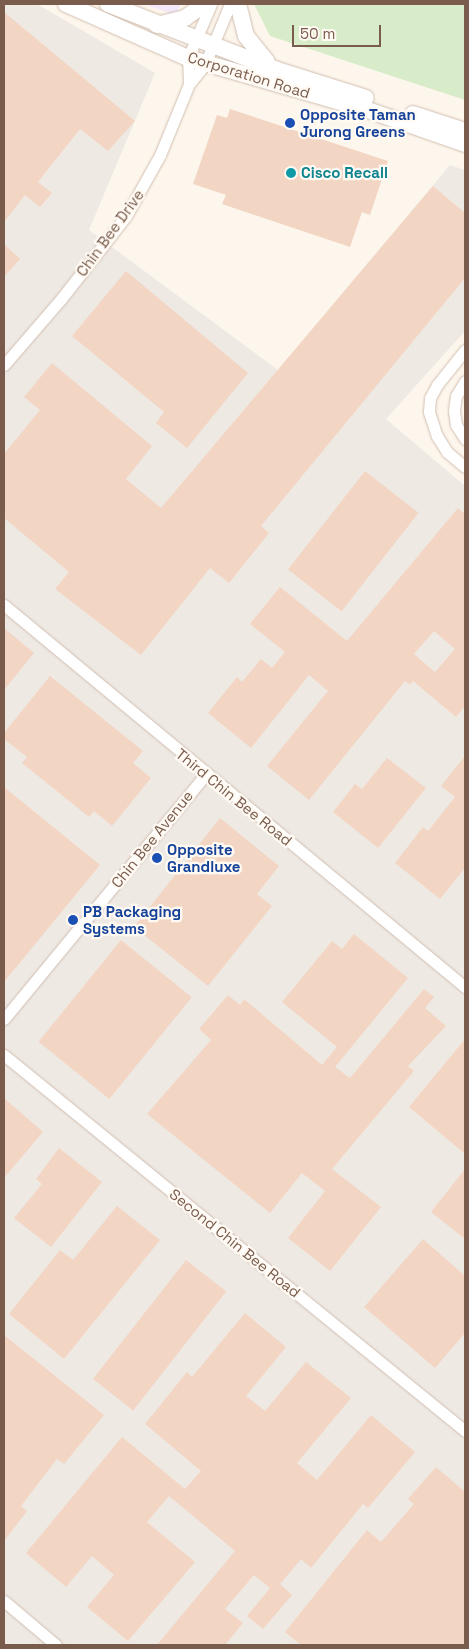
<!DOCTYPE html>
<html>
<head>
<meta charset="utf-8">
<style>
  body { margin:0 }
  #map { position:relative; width:469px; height:1649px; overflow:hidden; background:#fdf6ec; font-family:"Space Grotesk",sans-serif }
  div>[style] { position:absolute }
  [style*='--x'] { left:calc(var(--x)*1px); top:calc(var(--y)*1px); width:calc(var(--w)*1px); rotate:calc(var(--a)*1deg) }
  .industrial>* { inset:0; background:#efe9e4 }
  .education>* { inset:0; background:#f3e8fa }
  .green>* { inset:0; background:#d8ecc9 }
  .building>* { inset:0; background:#f3d5c3; transform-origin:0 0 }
  .roads { filter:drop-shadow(0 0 1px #d1beb0) drop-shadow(0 0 1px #d1beb0) }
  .minor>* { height:11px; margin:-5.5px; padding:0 5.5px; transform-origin:5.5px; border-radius:5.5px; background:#fff }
  .secondary>* { height:16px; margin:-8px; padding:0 8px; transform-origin:8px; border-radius:8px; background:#fff }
  .dots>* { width:14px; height:14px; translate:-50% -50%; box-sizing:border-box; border:2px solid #fffaf3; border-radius:50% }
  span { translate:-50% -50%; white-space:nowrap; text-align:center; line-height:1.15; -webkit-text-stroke:4.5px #fffaf3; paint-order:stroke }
  .street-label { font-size:15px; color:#7a5c4d }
  .transit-label { font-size:15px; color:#164399; font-weight:700 }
  .left { translate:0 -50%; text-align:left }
  .culture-label { font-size:15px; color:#0d838f; font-weight:700 }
  .frame { position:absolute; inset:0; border:5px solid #7a5c4d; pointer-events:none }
  .scale { position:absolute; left:292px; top:25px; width:89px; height:22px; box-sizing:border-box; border:2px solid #7a5c4d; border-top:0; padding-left:6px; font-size:15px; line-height:18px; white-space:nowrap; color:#7a5c4d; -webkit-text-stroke:4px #fffaf3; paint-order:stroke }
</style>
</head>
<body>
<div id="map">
  <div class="industrial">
    <i style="clip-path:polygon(4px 4px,37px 4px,155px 73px,89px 230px,278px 370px,450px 165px,465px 170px,465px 331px,386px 419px,465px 486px,465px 1645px,4px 1645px)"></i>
  </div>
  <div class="education">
    <i style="clip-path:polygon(144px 4px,181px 4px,175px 15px)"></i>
  </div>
  <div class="green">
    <i style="clip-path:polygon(254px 4px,465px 4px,465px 100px,270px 36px)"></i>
  </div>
  <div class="building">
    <i style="clip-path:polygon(4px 12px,135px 121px,108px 151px,80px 129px,38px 182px,52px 193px,40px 207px,25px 195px,4px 222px)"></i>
    <i style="clip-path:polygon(230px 109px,388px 161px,370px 215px,362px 212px,350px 247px,222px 204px,226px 195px,193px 184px,217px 115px,227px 118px)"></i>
    <i style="clip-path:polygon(433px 186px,465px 213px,465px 278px,261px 526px,269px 533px,229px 583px,210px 568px,141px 655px,55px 589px,69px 572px,4px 518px,4px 454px,40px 410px,24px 397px,52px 363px,152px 446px,126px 479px,161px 508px)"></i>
    <i style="clip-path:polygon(4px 244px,20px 259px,4px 277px)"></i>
    <i style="clip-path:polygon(126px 271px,248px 373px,187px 448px,156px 423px,164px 412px,72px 336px)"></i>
    <i style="left:365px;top:471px;width:68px;height:125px;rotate:38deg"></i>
    <i style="clip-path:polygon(evenodd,458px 508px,465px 514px,465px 706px,456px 717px,413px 681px,410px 685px,405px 681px,309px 800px,267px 766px,328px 691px,309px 675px,251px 748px,208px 713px,237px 677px,242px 682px,261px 659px,272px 668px,285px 652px,250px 624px,280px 587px,347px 641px,458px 508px,434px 631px,455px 649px,435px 672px,414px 654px,434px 631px)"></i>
    <i style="clip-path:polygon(4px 628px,34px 653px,4px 690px)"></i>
    <i style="clip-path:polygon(50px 676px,143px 751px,133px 763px,151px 778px,112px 826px,94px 811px,89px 817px,22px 763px,27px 757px,4px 739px,4px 733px)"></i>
    <i style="clip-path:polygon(465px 756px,465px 868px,440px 899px,395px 863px,423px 827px,428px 831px,455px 797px,441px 786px)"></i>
    <i style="clip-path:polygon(387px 758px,426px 788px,378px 848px,333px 812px,355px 784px,362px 789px)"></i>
    <i style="clip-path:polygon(4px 787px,100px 865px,4px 982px)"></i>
    <i style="clip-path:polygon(220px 818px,279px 866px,257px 894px,272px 906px,208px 986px,134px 927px)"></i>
    <i style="clip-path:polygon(354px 934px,408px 978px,335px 1067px,350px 1078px,424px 989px,434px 997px,425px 1008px,446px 1026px,408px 1066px,414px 1071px,332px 1169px,381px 1207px,330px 1271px,288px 1238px,325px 1191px,302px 1173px,270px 1213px,147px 1114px,211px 1040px,199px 1029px,228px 995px,240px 1005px,244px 999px,322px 1065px,337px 1047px,282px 1002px,332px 941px,342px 949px)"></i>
    <i style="left:121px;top:940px;width:91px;height:131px;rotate:39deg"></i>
    <i style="clip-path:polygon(465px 1039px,465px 1154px,409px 1107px)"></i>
    <i style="clip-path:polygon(4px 1098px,43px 1132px,4px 1178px)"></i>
    <i style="clip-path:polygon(59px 1148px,102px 1182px,51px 1247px,14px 1218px,42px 1184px,36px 1179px)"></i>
    <i style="clip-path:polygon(465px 1169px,465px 1239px,431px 1212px)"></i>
    <i style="clip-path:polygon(117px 1206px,160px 1240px,64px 1359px,9px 1314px,60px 1250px,73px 1260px)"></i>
    <i style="clip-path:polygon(423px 1239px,465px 1276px,465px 1333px,435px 1368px,364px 1307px)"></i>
    <i style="left:186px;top:1260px;width:51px;height:151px;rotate:38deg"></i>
    <i style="clip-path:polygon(245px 1313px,286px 1347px,246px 1396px,265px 1411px,306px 1362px,351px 1398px,297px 1463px,317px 1480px,371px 1415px,415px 1452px,368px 1508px,363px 1504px,311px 1568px,301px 1559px,280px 1584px,292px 1595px,263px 1629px,247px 1616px,270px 1588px,254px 1575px,225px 1609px,243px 1623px,225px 1645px,157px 1645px,235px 1551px,169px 1496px,147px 1522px,195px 1562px,128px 1641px,87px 1607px,114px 1575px,92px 1556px,66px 1587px,26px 1553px,122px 1437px,185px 1489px,201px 1471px,145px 1424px,187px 1372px,192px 1377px)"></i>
    <i style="clip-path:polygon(4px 1335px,104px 1415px,64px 1464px,57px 1459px,21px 1506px,27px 1511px,4px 1541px)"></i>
    <i style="clip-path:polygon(436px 1467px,465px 1492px,465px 1645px,301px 1645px,285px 1632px,367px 1530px,381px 1542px,414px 1504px,408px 1499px)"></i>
  </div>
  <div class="roads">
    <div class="minor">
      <i style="--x:189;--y:84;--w:26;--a:-92"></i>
      <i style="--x:188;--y:58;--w:59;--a:-66.9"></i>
      <i style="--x:465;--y:350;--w:45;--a:128.7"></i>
      <i style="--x:437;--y:385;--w:15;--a:118"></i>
      <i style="--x:430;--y:398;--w:14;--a:94"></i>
      <i style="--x:429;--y:412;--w:25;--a:72"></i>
      <i style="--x:437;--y:436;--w:19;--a:58"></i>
      <i style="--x:447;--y:452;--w:23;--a:40"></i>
      <i style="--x:4;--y:365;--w:87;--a:-49.2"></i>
      <i style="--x:61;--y:299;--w:105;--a:-51.9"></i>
      <i style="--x:126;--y:216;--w:70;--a:-60.9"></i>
      <i style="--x:160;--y:155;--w:77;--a:-67.8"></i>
      <i style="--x:189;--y:84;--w:26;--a:-51"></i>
      <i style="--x:205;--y:64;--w:65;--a:-67.4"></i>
      <i style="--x:465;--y:381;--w:17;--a:121"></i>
      <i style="--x:456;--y:396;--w:15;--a:98"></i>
      <i style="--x:454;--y:411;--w:14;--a:82"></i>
      <i style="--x:456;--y:425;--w:17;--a:57"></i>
      <i style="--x:4;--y:605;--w:599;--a:39.65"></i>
      <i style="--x:4;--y:1019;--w:316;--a:-50.5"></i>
      <i style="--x:4;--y:1055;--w:595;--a:39.2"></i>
      <i style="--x:4;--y:1601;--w:68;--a:40.2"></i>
    </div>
    <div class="secondary">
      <i style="--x:66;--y:4;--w:133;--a:23.9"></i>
      <i style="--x:188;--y:58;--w:184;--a:16.1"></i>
      <i style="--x:365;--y:109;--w:106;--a:19.3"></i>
      <i style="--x:108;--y:4;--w:181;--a:21.3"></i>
      <i style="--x:277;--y:70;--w:93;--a:17.5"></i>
      <i style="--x:238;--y:4;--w:33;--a:76"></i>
      <i style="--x:246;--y:36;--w:33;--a:51"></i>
      <i style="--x:157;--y:25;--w:29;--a:-14"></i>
      <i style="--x:185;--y:18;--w:24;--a:-35"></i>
      <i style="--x:413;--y:114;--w:55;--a:18.1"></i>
    </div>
  </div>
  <div class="dots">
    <i style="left:290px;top:123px;background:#1a4fb4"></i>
    <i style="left:291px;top:173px;background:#0f9aa8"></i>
    <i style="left:157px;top:858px;background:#1a4fb4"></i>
    <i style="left:73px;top:920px;background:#1a4fb4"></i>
  </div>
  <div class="street-label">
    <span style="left:249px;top:75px;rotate:17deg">Corporation Road</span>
    <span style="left:110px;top:233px;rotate:-54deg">Chin Bee Drive</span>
    <span style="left:234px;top:797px;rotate:39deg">Third Chin Bee Road</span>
    <span style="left:152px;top:839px;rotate:-51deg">Chin Bee Avenue</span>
    <span style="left:235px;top:1243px;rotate:39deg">Second Chin Bee Road</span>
  </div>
  <div class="transit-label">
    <span class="left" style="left:300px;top:123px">Opposite Taman<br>Jurong Greens</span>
    <span class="left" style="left:167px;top:858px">Opposite<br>Grandluxe</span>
    <span class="left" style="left:83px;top:920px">PB Packaging<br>Systems</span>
  </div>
  <div class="culture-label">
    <span class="left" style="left:301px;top:173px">Cisco Recall</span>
  </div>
  <div class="frame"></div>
  <div class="scale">50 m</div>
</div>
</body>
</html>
